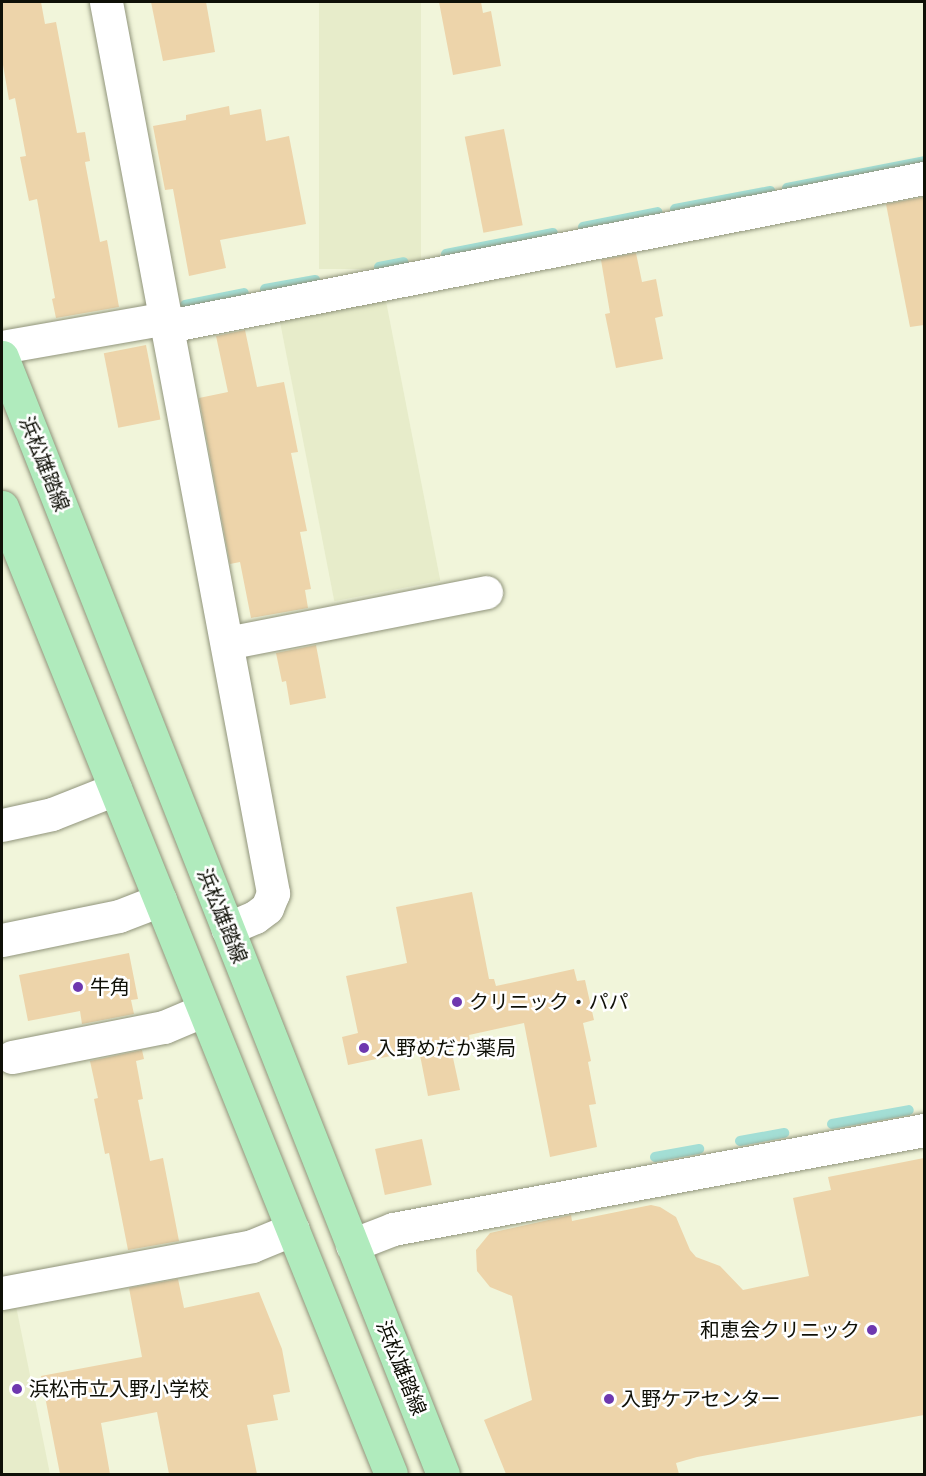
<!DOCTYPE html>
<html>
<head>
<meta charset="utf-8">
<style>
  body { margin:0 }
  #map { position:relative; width:926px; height:1476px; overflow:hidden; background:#f1f5da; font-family:Roboto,"Noto Sans JP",sans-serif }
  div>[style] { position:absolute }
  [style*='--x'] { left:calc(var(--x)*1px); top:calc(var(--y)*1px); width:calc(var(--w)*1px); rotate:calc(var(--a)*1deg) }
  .built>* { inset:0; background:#e7ecca; transform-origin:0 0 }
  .stream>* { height:10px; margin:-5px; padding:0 5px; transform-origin:5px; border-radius:5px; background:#a3ded5 }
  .building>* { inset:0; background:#edd4aa; transform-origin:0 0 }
  .roads { filter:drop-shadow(0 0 2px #90947b) drop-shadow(0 0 2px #90947b) }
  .minor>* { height:33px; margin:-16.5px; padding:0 16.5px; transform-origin:16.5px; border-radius:16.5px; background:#fff }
  .major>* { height:33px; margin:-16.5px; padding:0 16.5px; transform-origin:16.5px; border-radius:16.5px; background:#b0ebbd }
  .dots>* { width:16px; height:16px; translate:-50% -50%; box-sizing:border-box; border:3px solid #fff; border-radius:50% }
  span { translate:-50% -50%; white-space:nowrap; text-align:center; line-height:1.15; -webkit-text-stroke:5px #fff; paint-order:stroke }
  .street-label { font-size:20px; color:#0f1007 }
  .poi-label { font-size:20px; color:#0f1007 }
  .left { translate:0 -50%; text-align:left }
  .right { translate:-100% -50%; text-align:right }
  .frame { position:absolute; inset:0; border:3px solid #0f1007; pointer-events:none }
</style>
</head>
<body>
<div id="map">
  <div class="built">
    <i style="left:319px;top:2px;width:102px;height:267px"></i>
    <i style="left:385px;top:296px;width:290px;height:108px;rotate:79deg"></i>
    <i style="clip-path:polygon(15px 1301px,50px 1474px,2px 1474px,2px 1304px)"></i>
  </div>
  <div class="stream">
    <i style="--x:787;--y:188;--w:140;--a:-11.1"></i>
    <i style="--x:675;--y:209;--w:97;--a:-10.7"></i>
    <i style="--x:583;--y:227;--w:76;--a:-11.3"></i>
    <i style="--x:446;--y:254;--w:109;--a:-11.1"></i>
    <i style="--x:379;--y:267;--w:25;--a:-11"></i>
    <i style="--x:265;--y:289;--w:51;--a:-10.2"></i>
    <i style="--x:185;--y:305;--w:60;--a:-11.5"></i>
    <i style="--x:832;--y:1124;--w:78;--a:-10.3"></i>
    <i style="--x:740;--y:1141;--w:45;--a:-10.3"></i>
    <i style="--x:655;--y:1157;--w:45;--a:-10.3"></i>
  </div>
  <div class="building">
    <i style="clip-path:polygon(2px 2px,41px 2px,45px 24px,56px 22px,77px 133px,85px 132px,90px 161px,85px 162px,100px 242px,107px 240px,119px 307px,56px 318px,52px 299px,55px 298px,37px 199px,29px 201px,20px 157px,26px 156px,15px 98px,9px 100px,2px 59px)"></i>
    <i style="clip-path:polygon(151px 2px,206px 2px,215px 52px,163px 61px)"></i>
    <i style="clip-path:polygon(439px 2px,481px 2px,483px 13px,491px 11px,501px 66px,453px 75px)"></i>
    <i style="clip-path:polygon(229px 106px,230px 115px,261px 109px,266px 141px,289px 136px,306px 224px,220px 240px,226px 268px,189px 276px,173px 189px,165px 190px,153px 126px,186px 120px,186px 115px)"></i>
    <i style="left:504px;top:129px;width:98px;height:40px;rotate:79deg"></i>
    <i style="clip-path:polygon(924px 197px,924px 325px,910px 327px,886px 204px)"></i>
    <i style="clip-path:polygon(636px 253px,642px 282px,656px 279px,663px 316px,655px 318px,663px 359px,616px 368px,605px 314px,610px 313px,601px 260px)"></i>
    <i style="clip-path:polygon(245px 330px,257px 387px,284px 382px,298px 452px,291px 453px,307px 531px,300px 532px,311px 589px,305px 590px,308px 608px,251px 618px,240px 562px,230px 564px,199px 398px,228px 392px,216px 336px)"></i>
    <i style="left:146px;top:345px;width:76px;height:43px;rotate:79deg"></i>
    <i style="clip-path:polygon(316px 645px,326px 698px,290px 705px,286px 681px,282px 682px,276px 653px)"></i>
    <i style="clip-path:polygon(472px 892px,489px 979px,494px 979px,496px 986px,574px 969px,577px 981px,585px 980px,594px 1020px,583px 1023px,591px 1061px,588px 1062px,596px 1104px,589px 1105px,597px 1147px,550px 1157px,524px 1023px,469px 1035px,470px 1041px,450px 1044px,460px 1090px,428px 1096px,419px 1050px,348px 1065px,342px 1037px,358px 1033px,346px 976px,407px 963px,396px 907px)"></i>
    <i style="clip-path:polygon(129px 953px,138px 999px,131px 1000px,134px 1014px,82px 1024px,80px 1011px,28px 1021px,19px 975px)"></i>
    <i style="clip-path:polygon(142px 1050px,144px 1059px,136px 1061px,143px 1099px,138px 1100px,150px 1161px,163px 1158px,179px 1241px,128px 1250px,109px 1153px,105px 1154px,94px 1099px,98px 1098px,90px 1061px)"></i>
    <i style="left:422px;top:1139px;width:47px;height:48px;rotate:78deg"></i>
    <i style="clip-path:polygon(924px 1158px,924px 1415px,697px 1457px,676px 1463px,679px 1474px,506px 1474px,484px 1420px,532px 1400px,512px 1296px,490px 1287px,477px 1271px,476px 1250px,490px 1233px,571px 1215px,572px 1221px,651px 1205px,660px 1207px,676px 1217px,690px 1250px,696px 1257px,720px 1266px,743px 1290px,809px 1276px,793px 1198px,831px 1190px,828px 1177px)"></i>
    <i style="clip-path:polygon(178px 1279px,184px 1308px,259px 1292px,282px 1349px,290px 1392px,273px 1395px,278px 1420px,247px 1425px,257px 1474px,169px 1474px,157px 1412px,101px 1423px,110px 1474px,60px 1474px,41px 1376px,142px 1357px,129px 1288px)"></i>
  </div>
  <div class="roads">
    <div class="minor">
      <i style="--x:106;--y:2;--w:907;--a:79.38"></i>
      <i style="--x:273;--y:893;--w:16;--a:112"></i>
      <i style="--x:267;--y:908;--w:15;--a:143"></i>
      <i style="--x:255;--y:917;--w:30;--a:157"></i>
      <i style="--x:168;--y:326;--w:770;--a:-11.08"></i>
      <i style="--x:2;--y:347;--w:167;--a:-10"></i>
      <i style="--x:227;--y:643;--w:264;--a:-11.1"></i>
      <i style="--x:2;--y:825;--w:51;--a:-12.4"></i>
      <i style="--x:52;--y:814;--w:68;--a:-21.6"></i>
      <i style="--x:2;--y:940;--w:119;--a:-11.6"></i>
      <i style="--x:119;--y:916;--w:44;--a:-21.3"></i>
      <i style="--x:12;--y:1057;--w:155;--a:-11.2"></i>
      <i style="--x:164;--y:1027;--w:43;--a:-23"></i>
      <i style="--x:352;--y:1245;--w:44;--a:-21.3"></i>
      <i style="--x:393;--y:1229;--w:540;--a:-10.56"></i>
      <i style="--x:2;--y:1293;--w:254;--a:-10.6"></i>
      <i style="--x:252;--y:1246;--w:44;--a:-22.5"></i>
    </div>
    <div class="major">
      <i style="--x:2;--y:357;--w:1201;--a:68.46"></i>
      <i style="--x:2;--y:507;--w:1042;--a:68.09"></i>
    </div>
  </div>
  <div class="dots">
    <i style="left:78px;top:987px;background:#6e38af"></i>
    <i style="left:457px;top:1002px;background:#6e38af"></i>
    <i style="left:364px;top:1048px;background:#6e38af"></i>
    <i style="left:872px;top:1330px;background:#6e38af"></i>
    <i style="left:17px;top:1389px;background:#6e38af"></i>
    <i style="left:609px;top:1399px;background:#6e38af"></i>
  </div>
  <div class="street-label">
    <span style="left:44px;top:464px;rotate:68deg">浜松雄踏線</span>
    <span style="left:222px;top:916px;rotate:68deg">浜松雄踏線</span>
    <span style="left:401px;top:1368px;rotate:68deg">浜松雄踏線</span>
  </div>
  <div class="poi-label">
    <span class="left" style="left:90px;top:987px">牛角</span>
    <span class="left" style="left:469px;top:1002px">クリニック・パパ</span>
    <span class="left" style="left:376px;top:1048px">入野めだか薬局</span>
    <span class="right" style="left:860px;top:1330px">和恵会クリニック</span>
    <span class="left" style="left:29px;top:1389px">浜松市立入野小学校</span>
    <span class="left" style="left:621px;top:1399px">入野ケアセンター</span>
  </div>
  <div class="frame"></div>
</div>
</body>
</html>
